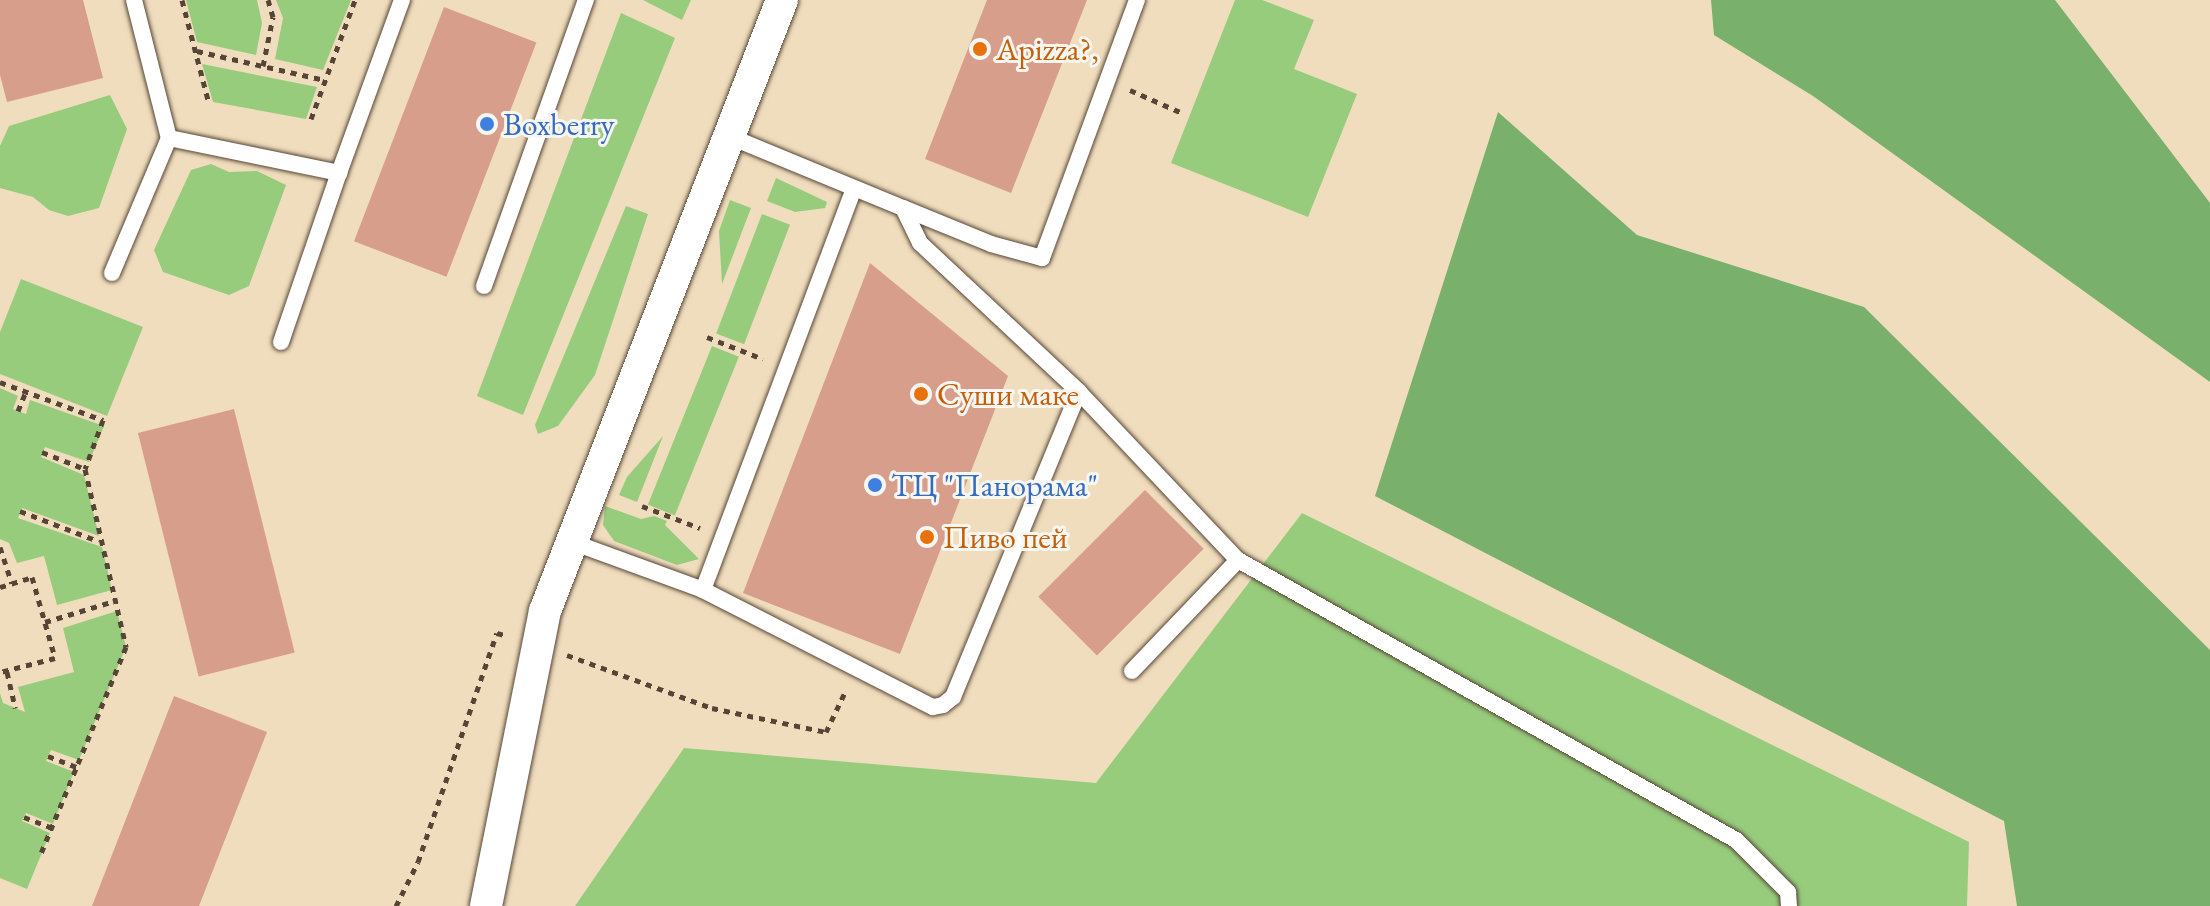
<!DOCTYPE html>
<html>
<head>
<meta charset="utf-8">
<style>
  body { margin:0 }
  #map { position:relative; width:2210px; height:906px; overflow:hidden; background:#f0ddbd; font-family:"EB Garamond",serif }
  div>[style] { position:absolute }
  [style*='--x'] { left:calc(var(--x)*1px); top:calc(var(--y)*1px); width:calc(var(--w)*1px); rotate:calc(var(--a)*1deg) }
  .green>* { inset:0; background:#97cc7d; transform-origin:0 0 }
  .forest>* { inset:0; background:#79b06c }
  .building>* { inset:0; background:#d79e8b; transform-origin:0 0 }
  .path>* { height:5px; margin-top:-2.5px; transform-origin:0; background:repeating-linear-gradient(90deg,#564536 0 6px,transparent 0 12px) }
  .roads { filter:drop-shadow(0 0 2px #564536) drop-shadow(0 0 2px #564536) }
  .service>* { height:16px; margin:-8px; padding:0 8px; transform-origin:8px; border-radius:8px; background:#fff }
  .minor>* { height:32px; margin:-16px; padding:0 16px; transform-origin:16px; border-radius:16px; background:#fff }
  .dots>* { width:22px; height:22px; translate:-50% -50%; box-sizing:border-box; border:4px solid #f6f6f2; border-radius:50% }
  span { translate:-50% -50%; white-space:nowrap; text-align:center; line-height:1.15; -webkit-text-stroke:6px #f6f6f2; paint-order:stroke }
  .food-label { font-size:32px; color:#c56008 }
  .left { translate:0 -50%; text-align:left }
  .shop-label { font-size:32px; color:#366cbe }
</style>
</head>
<body>
<div id="map">
  <div class="green">
    <i style="clip-path:polygon(186px 0,257px 0,262px 23px,256px 55px,197px 42px)"></i>
    <i style="clip-path:polygon(276px 0,351px 0,323px 70px,275px 59px,283px 18px)"></i>
    <i style="clip-path:polygon(643px 0,691px 0,682px 20px)"></i>
    <i style="clip-path:polygon(1235px 0,1262px 0,1314px 20px,1294px 69px,1357px 94px,1308px 217px,1171px 163px)"></i>
    <i style="clip-path:polygon(621px 13px,675px 38px,523px 415px,477px 396px)"></i>
    <i style="clip-path:polygon(202px 64px,317px 87px,306px 119px,213px 102px)"></i>
    <i style="clip-path:polygon(110px 95px,127px 129px,99px 208px,68px 216px,49px 210px,33px 197px,0 188px,0 146px,9px 126px)"></i>
    <i style="clip-path:polygon(211px 164px,229px 172px,257px 171px,286px 185px,249px 286px,229px 295px,163px 272px,154px 250px,191px 170px)"></i>
    <i style="clip-path:polygon(776px 178px,827px 202px,825px 208px,795px 212px,767px 201px)"></i>
    <i style="clip-path:polygon(730px 200px,751px 208px,722px 284px,719px 231px)"></i>
    <i style="clip-path:polygon(626px 206px,648px 214px,595px 375px,558px 426px,538px 434px,535px 425px)"></i>
    <i style="left:762px;top:214px;width:30px;height:128px;rotate:21deg"></i>
    <i style="clip-path:polygon(21px 279px,143px 327px,107px 416px,0 374px,0 332px)"></i>
    <i style="left:712px;top:346px;width:29px;height:171px;rotate:22deg"></i>
    <i style="clip-path:polygon(0 388px,18px 396px,13px 409px,26px 414px,30px 400px,104px 426px,89px 462px,45px 447px,41px 457px,84px 475px,99px 536px,22px 508px,18px 518px,102px 547px,112px 590px,57px 605px,44px 556px,17px 563px,9px 543px,0 539px)"></i>
    <i style="clip-path:polygon(663px 436px,637px 502px,619px 495px,627px 477px)"></i>
    <i style="clip-path:polygon(605px 506px,641px 519px,654px 516px,667px 521px,665px 525px,699px 559px,677px 565px,614px 541px,603px 525px)"></i>
    <i style="clip-path:polygon(1302px 513px,1969px 842px,1967px 906px,575px 906px,684px 748px,1096px 783px)"></i>
    <i style="clip-path:polygon(117px 611px,126px 647px,79px 760px,51px 750px,46px 761px,74px 772px,53px 824px,26px 813px,22px 821px,50px 833px,27px 889px,0 878px,0 693px,3px 703px,25px 712px,18px 687px,74px 672px,63px 628px)"></i>
  </div>
  <div class="forest">
    <i style="clip-path:polygon(1711px 0,2055px 0,2210px 203px,2210px 382px,1813px 96px,1714px 35px)"></i>
    <i style="clip-path:polygon(1498px 112px,1637px 235px,1864px 307px,2210px 650px,2210px 906px,2017px 906px,2004px 821px,1375px 496px)"></i>
  </div>
  <div class="building">
    <i style="clip-path:polygon(0 0,83px 0,103px 78px,7px 102px,0 75px)"></i>
    <i style="clip-path:polygon(987px 0,1087px 0,1011px 193px,925px 159px)"></i>
    <i style="left:444px;top:7px;width:99px;height:251px;rotate:21deg"></i>
    <i style="clip-path:polygon(870px 263px,1008px 376px,900px 654px,743px 593px)"></i>
    <i style="left:234px;top:409px;width:251px;height:99px;rotate:76deg"></i>
    <i style="left:1145px;top:490px;width:83px;height:151px;rotate:45deg"></i>
    <i style="clip-path:polygon(174px 696px,267px 732px,199px 906px,92px 906px)"></i>
  </div>
  <div class="path">
    <i style="--x:182;--y:0;--w:103;--a:75.4"></i>
    <i style="--x:197;--y:51;--w:131;--a:12.8"></i>
    <i style="--x:263;--y:66;--w:50;--a:-78.5"></i>
    <i style="--x:273;--y:17;--w:18;--a:-106"></i>
    <i style="--x:1130;--y:90;--w:55;--a:23.7"></i>
    <i style="--x:311;--y:119;--w:127;--a:-69.7"></i>
    <i style="--x:707;--y:337;--w:60;--a:21.4"></i>
    <i style="--x:0;--y:382;--w:110;--a:20.3"></i>
    <i style="--x:103;--y:420;--w:52;--a:110.2"></i>
    <i style="--x:85;--y:469;--w:183;--a:77"></i>
    <i style="--x:126;--y:647;--w:226;--a:112.4"></i>
    <i style="--x:18;--y:411;--w:22;--a:-68"></i>
    <i style="--x:42;--y:452;--w:46;--a:21.6"></i>
    <i style="--x:642;--y:506;--w:62;--a:20.8"></i>
    <i style="--x:20;--y:511;--w:84;--a:21"></i>
    <i style="--x:0;--y:547;--w:38;--a:72"></i>
    <i style="--x:0;--y:587;--w:34;--a:-17"></i>
    <i style="--x:32;--y:577;--w:84;--a:74.1"></i>
    <i style="--x:55;--y:658;--w:57;--a:165.7"></i>
    <i style="--x:45;--y:622;--w:72;--a:-16.9"></i>
    <i style="--x:567;--y:655;--w:154;--a:20.1"></i>
    <i style="--x:712;--y:708;--w:116;--a:11.9"></i>
    <i style="--x:826;--y:732;--w:47;--a:-64.5"></i>
    <i style="--x:7;--y:672;--w:37;--a:77"></i>
    <i style="--x:48;--y:756;--w:31;--a:21"></i>
    <i style="--x:24;--y:817;--w:30;--a:21"></i>
    <i style="--x:396;--y:906;--w:49;--a:-63.4"></i>
    <i style="--x:418;--y:862;--w:242;--a:-71"></i>
    <i style="--x:497;--y:633;--w:11;--a:15"></i>
  </div>
  <div class="roads">
    <div class="service">
      <i style="--x:134;--y:0;--w:142;--a:75.8"></i>
      <i style="--x:169;--y:138;--w:174;--a:11.6"></i>
      <i style="--x:339;--y:173;--w:184;--a:-70"></i>
      <i style="--x:726;--y:135;--w:191;--a:22.4"></i>
      <i style="--x:903;--y:208;--w:39;--a:64"></i>
      <i style="--x:920;--y:243;--w:218;--a:43.1"></i>
      <i style="--x:1079;--y:392;--w:231;--a:46.6"></i>
      <i style="--x:1238;--y:560;--w:571;--a:29.35"></i>
      <i style="--x:1736;--y:840;--w:74;--a:45"></i>
      <i style="--x:1788;--y:892;--w:14;--a:86"></i>
      <i style="--x:903;--y:208;--w:95;--a:22.2"></i>
      <i style="--x:991;--y:244;--w:53;--a:15.4"></i>
      <i style="--x:1042;--y:258;--w:275;--a:-69.8"></i>
      <i style="--x:112;--y:273;--w:147;--a:-67.1"></i>
      <i style="--x:484;--y:286;--w:304;--a:-70.4"></i>
      <i style="--x:281;--y:342;--w:179;--a:-71.1"></i>
      <i style="--x:572;--y:542;--w:140;--a:20.1"></i>
      <i style="--x:703;--y:590;--w:258;--a:27"></i>
      <i style="--x:933;--y:707;--w:10;--a:-11"></i>
      <i style="--x:943;--y:705;--w:13;--a:-39"></i>
      <i style="--x:953;--y:697;--w:330;--a:-67.6"></i>
      <i style="--x:703;--y:590;--w:429;--a:-69.4"></i>
      <i style="--x:1132;--y:671;--w:153;--a:-46.3"></i>
    </div>
    <div class="minor">
      <i style="--x:486;--y:906;--w:301;--a:-78.7"></i>
      <i style="--x:545;--y:611;--w:655;--a:-68.8"></i>
    </div>
  </div>
  <div class="dots">
    <i style="left:980px;top:49px;background:#e8710a"></i>
    <i style="left:487px;top:124px;background:#3f7fe0"></i>
    <i style="left:921px;top:394px;background:#e8710a"></i>
    <i style="left:875px;top:485px;background:#3f7fe0"></i>
    <i style="left:927px;top:537px;background:#e8710a"></i>
  </div>
  <div class="food-label">
    <span class="left" style="left:996px;top:49px">Apizza?,</span>
    <span class="left" style="left:937px;top:394px">Суши маке</span>
    <span class="left" style="left:943px;top:537px">Пиво пей</span>
  </div>
  <div class="shop-label">
    <span class="left" style="left:503px;top:124px">Boxberry</span>
    <span class="left" style="left:891px;top:485px">ТЦ "Панорама"</span>
  </div>
</div>
</body>
</html>
